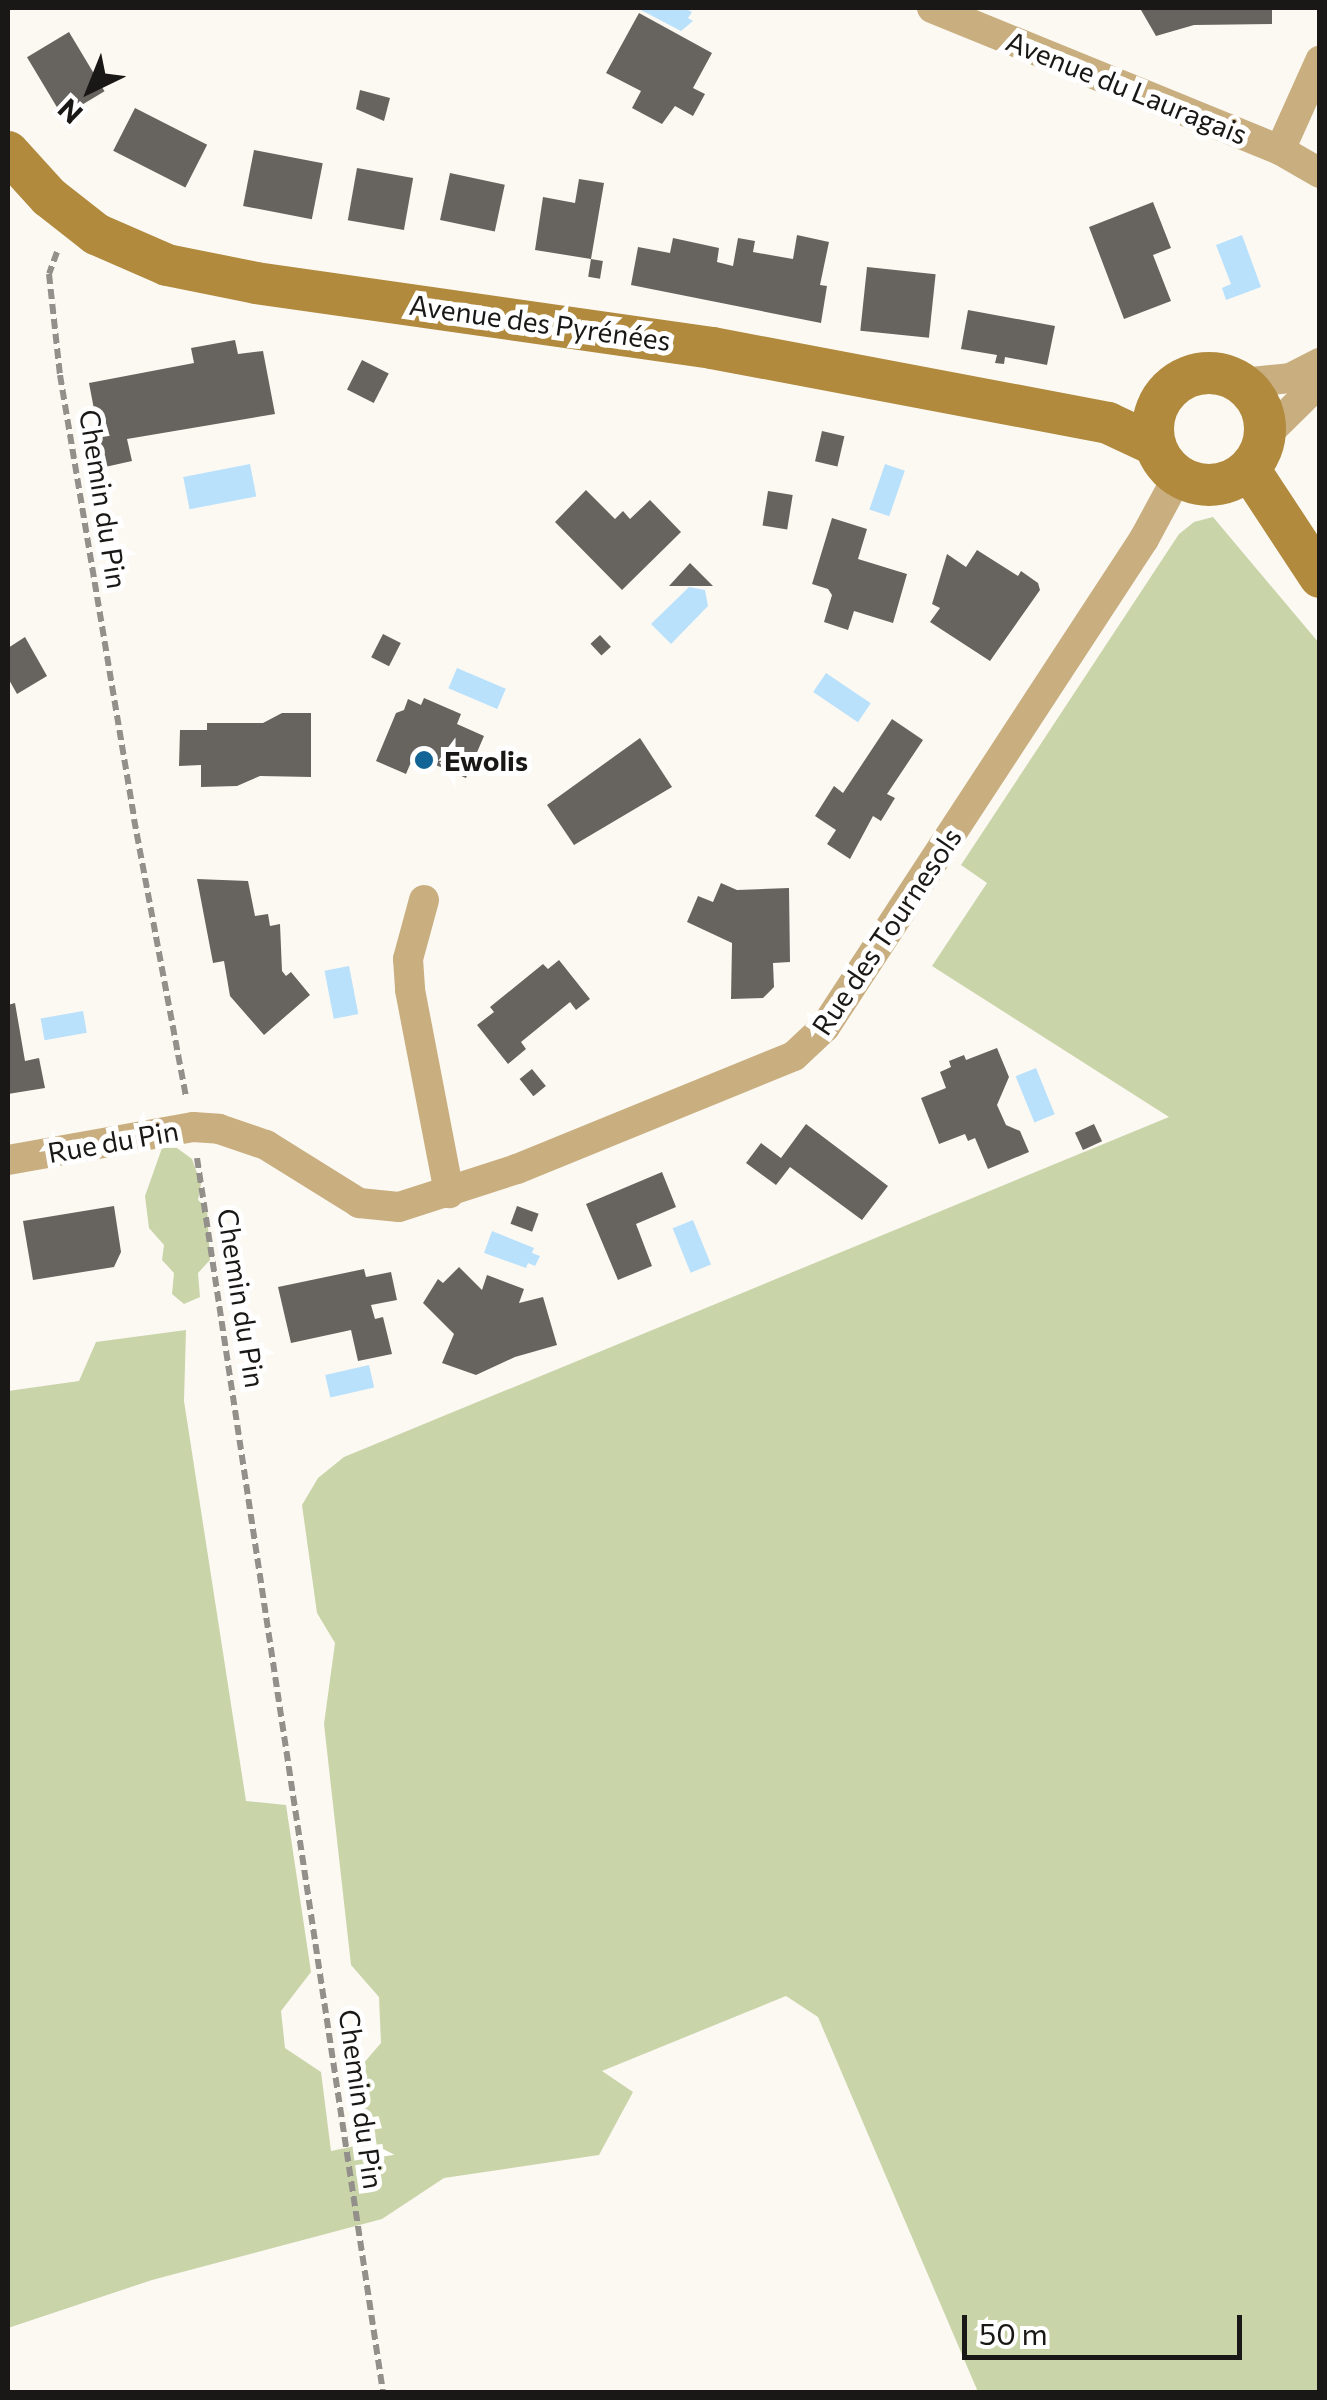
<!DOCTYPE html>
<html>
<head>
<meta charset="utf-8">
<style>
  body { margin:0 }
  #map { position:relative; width:1327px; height:2400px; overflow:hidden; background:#fcf9f3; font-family:Commissioner,sans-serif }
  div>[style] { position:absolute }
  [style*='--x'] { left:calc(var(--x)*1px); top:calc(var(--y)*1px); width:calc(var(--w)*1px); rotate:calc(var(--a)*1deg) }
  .green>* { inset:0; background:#cad4a9 }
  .water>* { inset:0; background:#b9e1fc; transform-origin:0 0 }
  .building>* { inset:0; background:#67645f; transform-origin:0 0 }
  .path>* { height:6px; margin-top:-3px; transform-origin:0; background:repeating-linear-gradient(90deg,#93908c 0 10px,transparent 0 15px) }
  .street>* { height:30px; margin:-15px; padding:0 15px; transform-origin:15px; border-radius:15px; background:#c9af80 }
  .secondary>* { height:42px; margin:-21px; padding:0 21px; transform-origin:21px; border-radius:21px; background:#b18a3e }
  .secondary>.ring { margin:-21px; padding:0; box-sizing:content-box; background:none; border:42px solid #b18a3e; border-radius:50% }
  .dots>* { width:28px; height:28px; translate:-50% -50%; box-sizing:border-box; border:5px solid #fff; border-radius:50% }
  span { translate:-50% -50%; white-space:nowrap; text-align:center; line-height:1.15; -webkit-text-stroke:10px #fff; paint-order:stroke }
  .street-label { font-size:28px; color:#1a1816 }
  .poi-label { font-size:28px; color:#1a1816; font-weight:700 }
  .left { translate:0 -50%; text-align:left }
  .frame { position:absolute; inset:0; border:10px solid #1a1816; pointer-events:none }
  .north { position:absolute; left:40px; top:40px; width:100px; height:100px; -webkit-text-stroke:8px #fff; paint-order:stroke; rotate:223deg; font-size:28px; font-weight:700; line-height:40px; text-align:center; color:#1a1816 }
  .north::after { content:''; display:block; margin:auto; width:35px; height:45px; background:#1a1816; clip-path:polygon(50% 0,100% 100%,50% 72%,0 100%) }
  .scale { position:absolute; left:962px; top:2315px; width:280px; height:45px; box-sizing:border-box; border:5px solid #1a1816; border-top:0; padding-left:12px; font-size:30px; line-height:35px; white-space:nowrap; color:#1a1816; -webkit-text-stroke:8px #fff; paint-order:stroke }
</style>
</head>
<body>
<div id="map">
  <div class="green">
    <i style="clip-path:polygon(1213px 517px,1319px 643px,1319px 2392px,978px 2392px,818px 2017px,786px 1996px,602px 2071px,633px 2092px,599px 2155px,444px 2178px,382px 2219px,152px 2280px,8px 2328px,8px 1391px,79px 1381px,96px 1342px,186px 1330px,184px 1401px,246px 1801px,286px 1805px,311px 1972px,281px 2011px,285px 2048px,321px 2072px,331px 2151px,360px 2145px,356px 2072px,381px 2043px,379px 1997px,351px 1965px,324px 1724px,335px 1643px,317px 1613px,302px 1505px,318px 1478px,344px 1457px,1169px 1117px,932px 966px,987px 883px,961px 865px,1179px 534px,1194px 522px)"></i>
    <i style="clip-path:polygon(162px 1148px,177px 1148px,192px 1159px,201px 1184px,198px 1200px,207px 1208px,210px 1260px,198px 1273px,200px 1297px,184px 1304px,172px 1294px,174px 1273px,162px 1260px,164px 1245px,149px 1228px,145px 1196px)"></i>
  </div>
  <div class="water">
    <i style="clip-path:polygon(637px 8px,684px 8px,692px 12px,688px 18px,693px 21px,681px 31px)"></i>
    <i style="clip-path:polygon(1242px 235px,1261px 287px,1226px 300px,1222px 288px,1231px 284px,1216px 245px)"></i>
    <i style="left:250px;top:464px;width:33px;height:68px;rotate:79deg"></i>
    <i style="left:885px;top:464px;width:21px;height:48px;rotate:19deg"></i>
    <i style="clip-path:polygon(689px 587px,705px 590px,708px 606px,671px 644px,651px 624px)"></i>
    <i style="left:457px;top:668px;width:53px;height:22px;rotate:23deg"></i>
    <i style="left:826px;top:673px;width:54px;height:23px;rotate:34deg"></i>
    <i style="left:349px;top:966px;width:49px;height:25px;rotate:79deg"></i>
    <i style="left:83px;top:1011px;width:22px;height:43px;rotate:80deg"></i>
    <i style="left:1036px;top:1068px;width:50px;height:22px;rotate:68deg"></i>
    <i style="left:693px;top:1220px;width:48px;height:22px;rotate:68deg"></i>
    <i style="clip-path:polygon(492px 1231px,534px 1248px,532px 1253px,540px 1256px,535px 1266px,528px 1263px,526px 1268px,484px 1253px)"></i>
    <i style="left:369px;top:1365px;width:23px;height:45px;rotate:77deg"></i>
  </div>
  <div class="building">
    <i style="clip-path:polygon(1144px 8px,1272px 8px,1272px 24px,1194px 25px,1156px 36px,1141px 10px)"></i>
    <i style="clip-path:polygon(639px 13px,712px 53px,693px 88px,705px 94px,693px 116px,675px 106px,662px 124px,632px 108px,641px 91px,606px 73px)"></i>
    <i style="left:69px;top:32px;width:69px;height:49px;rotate:59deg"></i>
    <i style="clip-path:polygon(360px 90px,390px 98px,384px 121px,356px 109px)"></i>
    <i style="left:135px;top:108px;width:81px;height:48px;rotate:27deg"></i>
    <i style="left:254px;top:150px;width:70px;height:57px;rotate:11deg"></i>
    <i style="left:357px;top:168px;width:57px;height:53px;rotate:10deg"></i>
    <i style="left:450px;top:173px;width:56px;height:48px;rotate:12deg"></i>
    <i style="clip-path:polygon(579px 179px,604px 183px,591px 259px,535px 250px,543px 197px,575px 203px)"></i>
    <i style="clip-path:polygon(1153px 202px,1171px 248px,1153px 255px,1171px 301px,1124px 319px,1089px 227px)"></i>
    <i style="clip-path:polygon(797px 235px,829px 242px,820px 285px,827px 286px,821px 323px,631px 285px,638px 247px,670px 253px,673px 238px,719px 248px,717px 262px,733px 266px,738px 238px,755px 241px,753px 252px,793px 259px)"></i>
    <i style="left:591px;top:259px;width:12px;height:18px;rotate:9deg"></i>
    <i style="left:867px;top:267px;width:69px;height:64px;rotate:6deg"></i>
    <i style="clip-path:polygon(968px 310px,1055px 326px,1047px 365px,1005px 357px,1004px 364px,995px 363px,997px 355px,961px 349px)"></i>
    <i style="clip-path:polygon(235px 340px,238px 354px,263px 351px,275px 414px,127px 439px,132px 461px,105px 467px,89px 383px,194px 363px,191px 348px)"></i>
    <i style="left:362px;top:360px;width:30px;height:33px;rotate:27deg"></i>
    <i style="left:822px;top:431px;width:23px;height:31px;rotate:13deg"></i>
    <i style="clip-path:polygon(586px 490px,615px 519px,623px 511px,630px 519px,650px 500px,681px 532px,622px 590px,555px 522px)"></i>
    <i style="left:768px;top:491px;width:25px;height:35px;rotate:9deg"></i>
    <i style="clip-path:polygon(832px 518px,867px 529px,858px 559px,907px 574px,893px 623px,854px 611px,848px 630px,824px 622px,832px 595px,828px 589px,812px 584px)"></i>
    <i style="clip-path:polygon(977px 550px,1018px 576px,1021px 571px,1038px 583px,1040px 590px,990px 661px,930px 622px,940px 608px,932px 604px,947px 554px,966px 567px)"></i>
    <i style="clip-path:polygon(690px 563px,713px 586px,669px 586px)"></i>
    <i style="left:383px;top:634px;width:20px;height:26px;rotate:27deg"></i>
    <i style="left:600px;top:635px;width:16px;height:13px;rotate:47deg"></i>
    <i style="clip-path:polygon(25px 637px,47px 676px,17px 694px,8px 678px,8px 648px)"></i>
    <i style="clip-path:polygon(424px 698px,461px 714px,457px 724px,484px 736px,466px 778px,424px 760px,428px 752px,417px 748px,406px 774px,376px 761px,396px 713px,404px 710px,408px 699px,421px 705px)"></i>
    <i style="clip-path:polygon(282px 713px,311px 713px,311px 777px,260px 776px,237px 786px,201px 787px,201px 765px,179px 766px,180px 730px,207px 730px,207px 723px,263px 723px)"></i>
    <i style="clip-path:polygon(892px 719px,923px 740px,887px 794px,895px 798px,881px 821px,873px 816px,850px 859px,827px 844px,836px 830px,815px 816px,834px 786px,843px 793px)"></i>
    <i style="clip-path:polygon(640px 738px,672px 787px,574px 845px,547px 805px)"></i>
    <i style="clip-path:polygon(197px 879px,248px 881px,255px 916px,268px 914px,270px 926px,280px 924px,282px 971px,286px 976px,291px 972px,310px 995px,264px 1035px,230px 996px,224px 961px,213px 963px)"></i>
    <i style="clip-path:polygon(721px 883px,737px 890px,789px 888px,790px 962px,773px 963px,774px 987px,763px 998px,731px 999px,732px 943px,687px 922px,698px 896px,713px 902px)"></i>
    <i style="clip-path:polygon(559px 960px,590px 999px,576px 1010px,570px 1002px,521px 1042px,526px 1049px,508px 1064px,477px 1025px,494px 1012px,490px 1007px,543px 964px,548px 969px)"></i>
    <i style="clip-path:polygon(15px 1003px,25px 1061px,39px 1058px,45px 1088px,8px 1094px,8px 1005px)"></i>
    <i style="clip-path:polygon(997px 1048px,1009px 1077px,997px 1105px,1006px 1125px,1020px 1131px,1029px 1152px,988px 1169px,975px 1138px,968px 1141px,965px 1134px,939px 1144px,921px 1098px,946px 1088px,940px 1072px,951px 1067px,949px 1061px,964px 1055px,966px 1060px)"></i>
    <i style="left:532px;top:1069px;width:22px;height:16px;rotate:51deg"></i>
    <i style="clip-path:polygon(806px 1124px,888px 1186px,862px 1220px,790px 1167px,776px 1185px,746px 1163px,761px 1143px,781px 1158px)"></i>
    <i style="left:1094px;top:1124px;width:19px;height:21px;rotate:65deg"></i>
    <i style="clip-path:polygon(662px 1172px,676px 1207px,636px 1224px,652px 1266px,618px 1280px,586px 1204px)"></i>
    <i style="clip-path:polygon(114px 1206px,121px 1252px,114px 1267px,33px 1280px,23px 1221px)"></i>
    <i style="left:517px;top:1206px;width:23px;height:19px;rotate:20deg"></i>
    <i style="clip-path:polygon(459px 1267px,482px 1290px,487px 1275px,524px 1289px,519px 1303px,543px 1297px,557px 1345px,515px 1357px,476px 1375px,442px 1363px,454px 1334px,423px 1303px,438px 1279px,443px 1283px)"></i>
    <i style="clip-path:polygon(364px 1269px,366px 1277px,391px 1272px,397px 1300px,371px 1305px,375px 1319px,383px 1317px,392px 1354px,358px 1361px,351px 1330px,291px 1343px,278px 1287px)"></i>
  </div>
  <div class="path">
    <i style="--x:57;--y:252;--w:23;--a:110"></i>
    <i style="--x:49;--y:274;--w:102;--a:83.8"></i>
    <i style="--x:60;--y:375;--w:450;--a:80.5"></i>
    <i style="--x:134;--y:819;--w:282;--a:79.4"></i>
    <i style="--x:197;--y:1158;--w:1248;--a:81.43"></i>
  </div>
  <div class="street">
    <i style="--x:932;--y:8;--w:376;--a:22.2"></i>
    <i style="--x:1280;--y:150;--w:46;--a:29.9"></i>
    <i style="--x:1280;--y:150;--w:98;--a:-65.8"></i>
    <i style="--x:1242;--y:383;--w:48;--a:-5.9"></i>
    <i style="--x:1290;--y:378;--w:34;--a:-27"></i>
    <i style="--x:1266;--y:435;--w:76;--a:-44.5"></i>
    <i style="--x:424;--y:900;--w:61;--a:105.2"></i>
    <i style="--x:408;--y:959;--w:31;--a:86"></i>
    <i style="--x:410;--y:990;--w:207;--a:79.1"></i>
    <i style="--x:8;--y:1160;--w:188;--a:-10.1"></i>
    <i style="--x:193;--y:1127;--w:26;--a:4"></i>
    <i style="--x:219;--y:1129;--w:50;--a:18.8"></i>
    <i style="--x:266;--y:1145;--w:110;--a:31.9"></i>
    <i style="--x:359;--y:1203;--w:40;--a:5.7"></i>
    <i style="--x:399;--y:1207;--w:124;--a:-17.9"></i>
    <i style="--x:517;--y:1169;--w:299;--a:-22.2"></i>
    <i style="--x:794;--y:1056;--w:42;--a:-43.1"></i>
    <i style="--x:825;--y:1027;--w:583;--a:-56.83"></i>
    <i style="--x:1144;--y:539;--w:72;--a:-61.6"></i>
  </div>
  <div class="secondary">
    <i style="--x:8;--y:152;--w:61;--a:47.7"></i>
    <i style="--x:49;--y:197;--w:60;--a:38.2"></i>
    <i style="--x:96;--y:234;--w:77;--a:23.6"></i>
    <i style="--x:167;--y:265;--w:91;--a:11.4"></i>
    <i style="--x:256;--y:283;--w:461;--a:8.1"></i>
    <i style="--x:712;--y:348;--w:403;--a:10.7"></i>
    <i style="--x:1108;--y:423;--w:52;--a:25.1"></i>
    <i class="ring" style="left:1153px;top:373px;width:70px;height:70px"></i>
    <i style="--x:1249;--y:469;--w:129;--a:56.7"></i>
  </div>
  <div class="dots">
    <i style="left:424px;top:760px;background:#136496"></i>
  </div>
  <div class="street-label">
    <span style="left:1127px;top:87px;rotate:22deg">Avenue du Lauragais</span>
    <span style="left:540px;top:322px;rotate:8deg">Avenue des Pyrénées</span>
    <span style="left:104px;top:499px;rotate:81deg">Chemin du Pin</span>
    <span style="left:886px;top:931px;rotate:-56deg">Rue des Tournesols</span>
    <span style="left:113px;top:1141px;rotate:-10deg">Rue du Pin</span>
    <span style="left:242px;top:1298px;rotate:81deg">Chemin du Pin</span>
    <span style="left:362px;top:2099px;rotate:82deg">Chemin du Pin</span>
  </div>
  <div class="poi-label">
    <span class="left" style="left:444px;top:760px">Ewolis</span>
  </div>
  <div class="frame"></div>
  <div class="north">N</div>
  <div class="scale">50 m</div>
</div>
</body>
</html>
